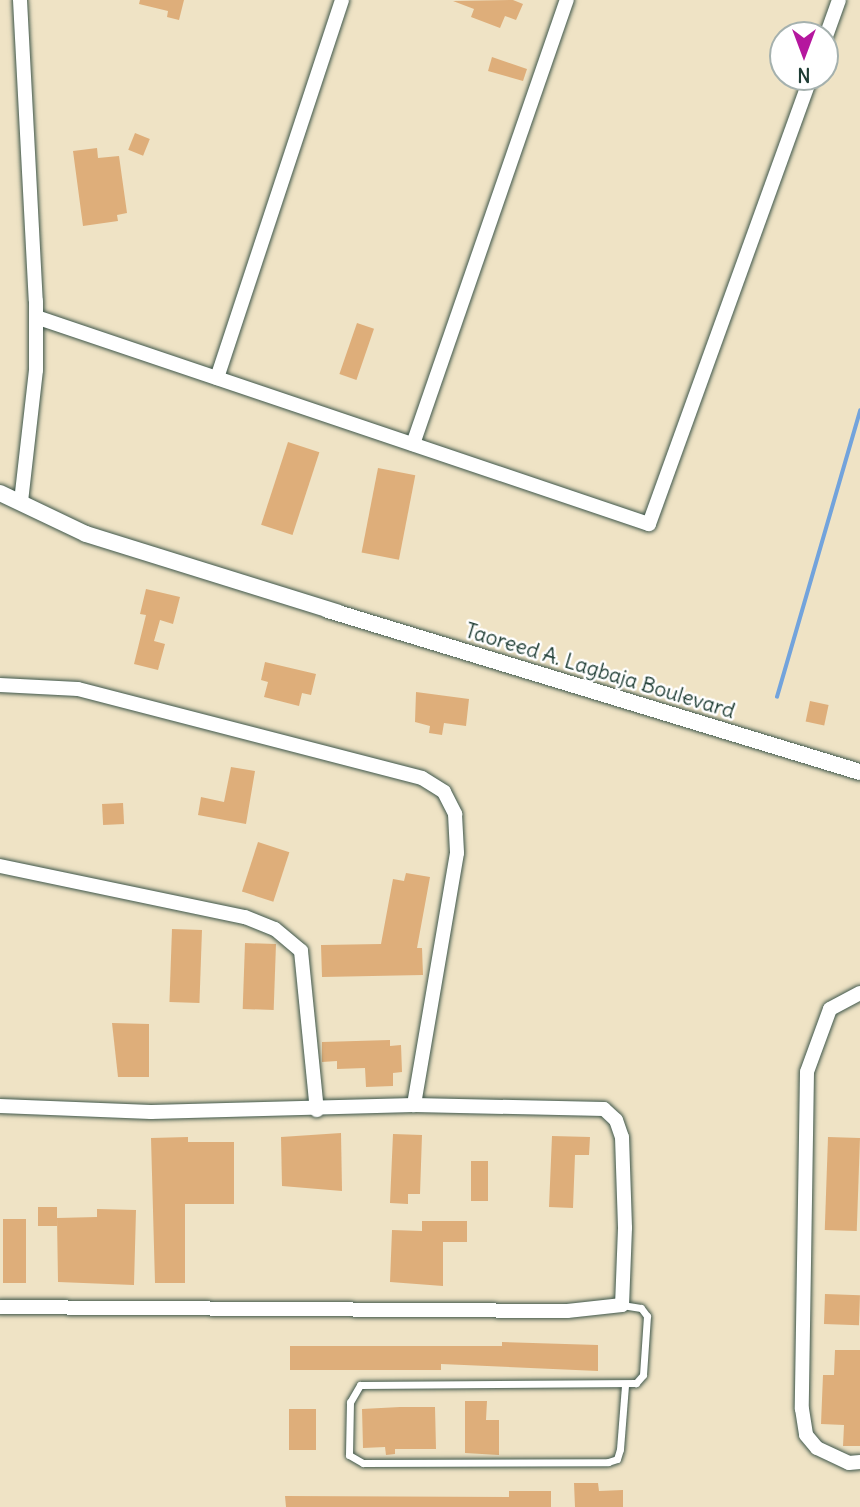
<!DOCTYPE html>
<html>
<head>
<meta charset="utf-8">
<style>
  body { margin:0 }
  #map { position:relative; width:860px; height:1507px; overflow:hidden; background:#efe3c5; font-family:Delius,sans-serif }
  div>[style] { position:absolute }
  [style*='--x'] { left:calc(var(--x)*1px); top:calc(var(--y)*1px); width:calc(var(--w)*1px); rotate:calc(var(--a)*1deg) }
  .stream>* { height:3.5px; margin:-1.75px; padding:0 1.75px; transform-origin:1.75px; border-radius:1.75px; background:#72a3dc }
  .building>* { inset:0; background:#deae7a; transform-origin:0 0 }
  .roads { filter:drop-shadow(0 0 2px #3e564a) drop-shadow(0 0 2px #3e564a) }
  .service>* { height:7px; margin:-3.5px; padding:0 3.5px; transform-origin:3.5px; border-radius:3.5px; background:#fff }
  .minor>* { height:14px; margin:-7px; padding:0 7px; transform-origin:7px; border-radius:7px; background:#fff }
  .tertiary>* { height:16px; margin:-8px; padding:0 8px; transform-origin:8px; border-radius:8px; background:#fff }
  span { translate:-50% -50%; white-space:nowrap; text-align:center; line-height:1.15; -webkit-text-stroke:5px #fff; paint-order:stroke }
  .street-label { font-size:21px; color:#1f3d34 }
  .north { position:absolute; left:769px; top:21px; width:70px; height:70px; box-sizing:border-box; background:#fff; border:2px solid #a5b1ae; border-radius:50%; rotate:180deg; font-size:19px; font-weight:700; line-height:28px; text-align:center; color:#1f3d34 }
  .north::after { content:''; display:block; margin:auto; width:24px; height:32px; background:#b5179e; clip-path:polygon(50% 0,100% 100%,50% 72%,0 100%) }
</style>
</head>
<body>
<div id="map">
  <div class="stream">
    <i style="--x:777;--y:697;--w:298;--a:-73.8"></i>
  </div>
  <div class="building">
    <i style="clip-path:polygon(140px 0,184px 0,179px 20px,167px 17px,168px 11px,139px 4px)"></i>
    <i style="clip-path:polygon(513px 0,523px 4px,516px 20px,505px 16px,500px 28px,471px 17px,474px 9px,453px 1px)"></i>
    <i style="clip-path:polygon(492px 57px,527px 69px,523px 81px,488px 71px)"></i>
    <i style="left:135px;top:133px;width:16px;height:18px;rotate:22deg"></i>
    <i style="clip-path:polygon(97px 148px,98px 158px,119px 156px,127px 213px,117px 215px,118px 221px,83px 226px,73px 151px)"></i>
    <i style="left:357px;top:323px;width:18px;height:54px;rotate:19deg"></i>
    <i style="left:288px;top:442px;width:33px;height:87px;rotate:18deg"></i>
    <i style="left:378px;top:468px;width:38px;height:86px;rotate:11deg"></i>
    <i style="clip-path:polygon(146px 589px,180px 597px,173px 624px,160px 620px,154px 641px,165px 644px,158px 670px,134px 664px,146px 615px,140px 614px)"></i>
    <i style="clip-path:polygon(265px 662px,316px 674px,311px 695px,302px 693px,299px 706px,264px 697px,268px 682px,261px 680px)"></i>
    <i style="clip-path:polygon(416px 692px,469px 699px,466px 726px,444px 723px,442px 735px,429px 733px,430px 726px,415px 722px)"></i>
    <i style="left:810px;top:701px;width:19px;height:21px;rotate:12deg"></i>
    <i style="clip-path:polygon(231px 767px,255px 771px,246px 824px,198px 815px,201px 797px,224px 802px)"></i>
    <i style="left:123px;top:803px;width:21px;height:21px;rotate:87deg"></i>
    <i style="left:258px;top:842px;width:33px;height:52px;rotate:18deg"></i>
    <i style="clip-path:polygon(406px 873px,430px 877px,417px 948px,422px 948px,423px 975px,322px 977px,321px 945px,381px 944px,393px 879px,404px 881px)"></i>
    <i style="left:172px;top:929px;width:30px;height:73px;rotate:2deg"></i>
    <i style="left:245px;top:943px;width:31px;height:66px;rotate:2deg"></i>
    <i style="clip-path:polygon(112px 1023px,149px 1024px,149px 1077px,118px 1077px)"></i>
    <i style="clip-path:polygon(390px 1040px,390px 1046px,401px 1045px,402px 1072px,393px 1073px,393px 1086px,366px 1087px,365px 1068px,337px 1069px,337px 1061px,322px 1062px,322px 1042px)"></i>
    <i style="clip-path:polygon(341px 1133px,342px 1191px,282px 1186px,281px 1137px)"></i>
    <i style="clip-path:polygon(393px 1134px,422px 1135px,420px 1194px,408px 1194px,408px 1204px,390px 1203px)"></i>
    <i style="clip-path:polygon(552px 1136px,590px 1137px,589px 1155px,575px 1155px,573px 1208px,549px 1207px)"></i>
    <i style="clip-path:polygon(188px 1137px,188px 1142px,234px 1142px,234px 1204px,185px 1204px,185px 1283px,155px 1283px,151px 1138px)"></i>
    <i style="left:828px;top:1137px;width:32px;height:93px;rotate:2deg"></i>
    <i style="left:488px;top:1161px;width:40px;height:17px;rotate:90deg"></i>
    <i style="left:38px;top:1207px;width:19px;height:19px"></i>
    <i style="clip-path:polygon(97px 1209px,136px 1210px,134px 1285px,58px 1282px,57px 1218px,97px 1217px)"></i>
    <i style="left:3px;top:1219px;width:23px;height:64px"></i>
    <i style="clip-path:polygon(422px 1221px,467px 1221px,467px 1242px,443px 1242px,443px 1286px,390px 1282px,392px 1230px,422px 1231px)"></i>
    <i style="left:825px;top:1294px;width:35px;height:30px;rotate:2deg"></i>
    <i style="clip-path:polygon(502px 1342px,598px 1345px,598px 1371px,441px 1364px,441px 1370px,290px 1370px,290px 1346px,502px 1346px)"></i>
    <i style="clip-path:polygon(835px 1350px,860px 1350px,860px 1446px,843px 1446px,844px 1425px,821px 1424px,823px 1375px,834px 1375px)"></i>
    <i style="clip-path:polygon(465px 1401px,487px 1401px,486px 1420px,499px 1420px,499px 1455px,465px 1453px)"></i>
    <i style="clip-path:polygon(400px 1407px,435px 1407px,436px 1449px,395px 1449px,395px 1454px,386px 1455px,385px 1447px,363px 1448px,362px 1409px)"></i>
    <i style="left:289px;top:1409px;width:27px;height:41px"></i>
    <i style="clip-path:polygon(574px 1483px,598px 1483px,599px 1491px,623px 1490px,623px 1507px,575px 1507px)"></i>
    <i style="clip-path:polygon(509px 1491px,551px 1491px,551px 1507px,286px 1507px,285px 1496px,509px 1497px)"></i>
  </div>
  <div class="roads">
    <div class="service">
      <i style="--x:622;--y:1305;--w:19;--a:9"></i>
      <i style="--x:641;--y:1308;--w:10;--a:53"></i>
      <i style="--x:647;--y:1316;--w:59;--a:93.9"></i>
      <i style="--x:643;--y:1375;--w:11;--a:131"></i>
      <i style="--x:636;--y:1383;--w:276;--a:179.6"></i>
      <i style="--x:360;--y:1385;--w:20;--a:120"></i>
      <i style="--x:350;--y:1402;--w:53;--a:91.1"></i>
      <i style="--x:349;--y:1455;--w:16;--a:30"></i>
      <i style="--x:363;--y:1463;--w:245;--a:-0.2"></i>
      <i style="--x:608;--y:1462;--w:9;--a:-18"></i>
      <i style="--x:617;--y:1459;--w:10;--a:-73"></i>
      <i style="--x:620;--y:1449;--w:63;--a:-85.5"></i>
    </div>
    <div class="minor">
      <i style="--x:20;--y:0;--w:301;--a:87"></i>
      <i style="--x:36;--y:301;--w:69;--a:90"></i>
      <i style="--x:36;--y:370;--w:132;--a:96.5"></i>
      <i style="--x:825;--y:39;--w:41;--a:-70.3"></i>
      <i style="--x:36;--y:317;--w:647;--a:18.66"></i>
      <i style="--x:649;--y:524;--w:475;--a:-70.1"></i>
      <i style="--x:217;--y:378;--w:398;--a:-71.7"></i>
      <i style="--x:413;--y:444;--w:470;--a:-70.9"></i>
      <i style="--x:0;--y:685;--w:78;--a:2.9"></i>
      <i style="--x:78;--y:689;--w:355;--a:14.5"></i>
      <i style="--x:422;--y:778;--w:26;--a:32"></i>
      <i style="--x:444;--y:792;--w:25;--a:63"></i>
      <i style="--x:455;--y:814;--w:39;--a:87"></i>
      <i style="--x:457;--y:853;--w:256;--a:99.7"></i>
      <i style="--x:0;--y:866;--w:250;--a:11.8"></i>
      <i style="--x:245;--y:917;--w:32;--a:22"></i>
      <i style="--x:275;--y:929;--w:34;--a:40"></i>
      <i style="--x:301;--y:951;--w:160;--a:84.3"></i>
      <i style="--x:860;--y:993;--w:34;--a:152"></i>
      <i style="--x:830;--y:1009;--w:67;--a:110.1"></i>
      <i style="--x:807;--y:1072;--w:337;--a:90.9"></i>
      <i style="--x:802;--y:1409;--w:26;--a:81"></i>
      <i style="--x:806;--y:1435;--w:17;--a:50"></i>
      <i style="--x:817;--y:1448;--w:35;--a:25"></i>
      <i style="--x:849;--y:1463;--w:11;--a:-5"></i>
      <i style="--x:0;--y:1106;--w:151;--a:2.3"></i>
      <i style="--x:151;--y:1112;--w:263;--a:-1.5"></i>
      <i style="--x:414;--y:1105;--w:190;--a:1.2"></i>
      <i style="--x:604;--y:1109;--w:16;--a:43"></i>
      <i style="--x:616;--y:1120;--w:18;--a:71"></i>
      <i style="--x:622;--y:1137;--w:91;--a:88.1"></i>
      <i style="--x:625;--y:1228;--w:77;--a:92.2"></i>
      <i style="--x:622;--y:1305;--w:55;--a:173.8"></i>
      <i style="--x:567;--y:1311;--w:567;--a:-179.6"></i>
    </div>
    <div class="tertiary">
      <i style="--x:0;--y:493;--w:95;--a:25.5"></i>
      <i style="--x:86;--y:534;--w:263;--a:17.3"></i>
      <i style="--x:328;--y:610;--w:556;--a:16.94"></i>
    </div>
  </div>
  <div class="street-label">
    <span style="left:600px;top:671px;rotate:17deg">Taoreed A. Lagbaja Boulevard</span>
  </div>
  <div class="north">N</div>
</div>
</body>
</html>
